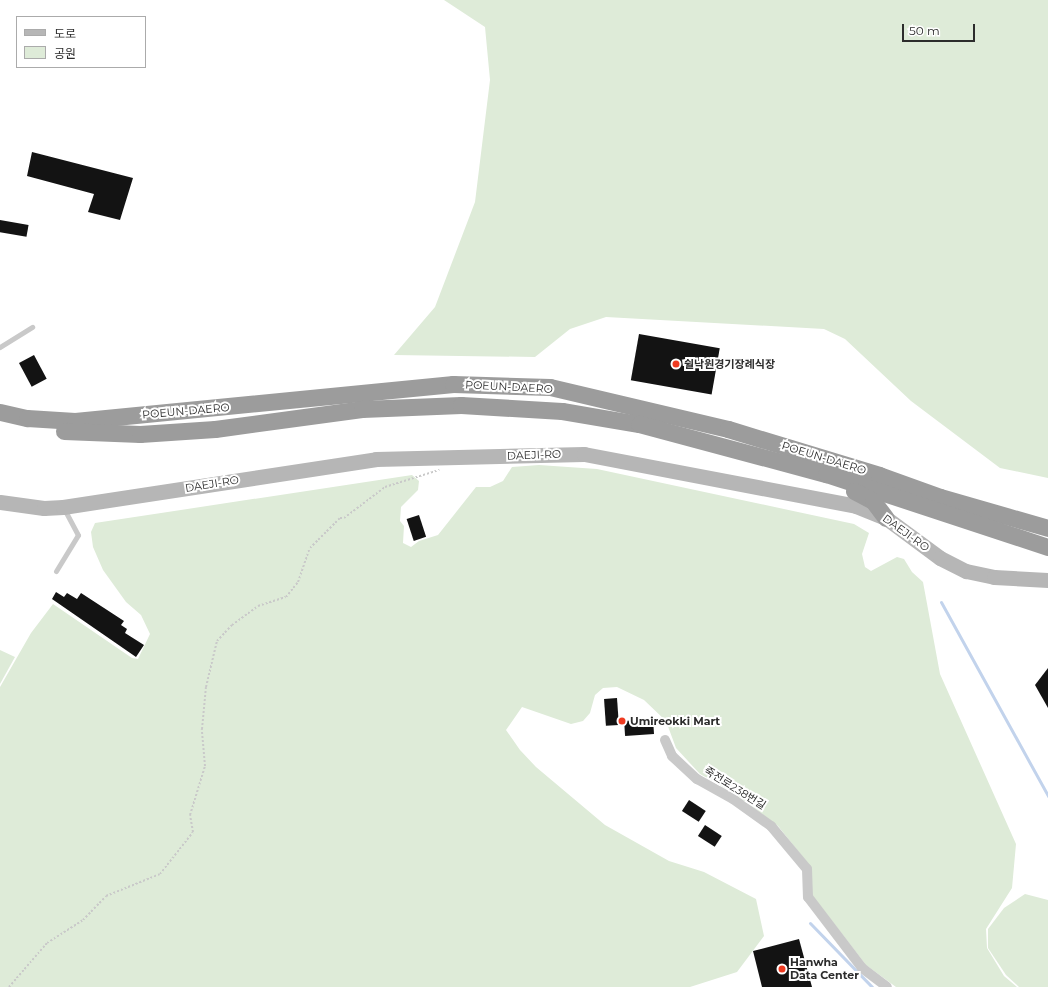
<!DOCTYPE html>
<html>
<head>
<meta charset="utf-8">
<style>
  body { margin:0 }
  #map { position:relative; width:1048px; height:987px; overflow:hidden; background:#fff; font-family:Montserrat,"Noto Sans KR",sans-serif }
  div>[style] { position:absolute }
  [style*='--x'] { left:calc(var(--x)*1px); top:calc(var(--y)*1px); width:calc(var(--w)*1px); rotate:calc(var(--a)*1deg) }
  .green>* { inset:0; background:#deebd8 }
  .stream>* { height:3px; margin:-1.5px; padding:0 1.5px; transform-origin:1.5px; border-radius:1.5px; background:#c2d3ec }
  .building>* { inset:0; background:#131313; transform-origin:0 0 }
  .path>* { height:2px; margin-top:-1px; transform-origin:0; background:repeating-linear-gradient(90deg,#c9c9c9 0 2px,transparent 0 4px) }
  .service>* { height:5px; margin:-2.5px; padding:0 2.5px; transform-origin:2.5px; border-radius:2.5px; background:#c9c9c9 }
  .minor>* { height:10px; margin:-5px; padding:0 5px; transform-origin:5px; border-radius:5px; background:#c9c9c9 }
  .secondary>* { height:15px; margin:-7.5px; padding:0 7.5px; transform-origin:7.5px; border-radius:7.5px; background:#b6b6b6 }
  .trunk>* { height:17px; margin:-8.5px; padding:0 8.5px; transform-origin:8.5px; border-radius:8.5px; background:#9c9c9c }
  .dots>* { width:11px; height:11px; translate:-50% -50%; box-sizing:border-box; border:2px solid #fff; border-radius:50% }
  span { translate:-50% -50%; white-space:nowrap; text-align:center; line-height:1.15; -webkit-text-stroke:4px #fff; paint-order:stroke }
  .poi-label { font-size:11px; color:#2c2c2c; font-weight:700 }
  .left { translate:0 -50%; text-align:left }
  .street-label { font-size:11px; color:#2c2c2c }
  .legend { position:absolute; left:16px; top:16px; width:130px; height:52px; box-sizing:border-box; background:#fff; border:1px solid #ababab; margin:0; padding:5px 7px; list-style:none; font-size:12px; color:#2c2c2c }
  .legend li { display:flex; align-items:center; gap:8px; height:20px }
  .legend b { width:20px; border:1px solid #ababab }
  .scale { position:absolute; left:902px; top:24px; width:73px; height:18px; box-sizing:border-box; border:2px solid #2c2c2c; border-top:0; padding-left:5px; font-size:12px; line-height:14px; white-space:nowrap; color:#2c2c2c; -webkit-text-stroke:3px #fff; paint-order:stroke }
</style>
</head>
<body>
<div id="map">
  <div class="green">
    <i style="clip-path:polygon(444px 0,1048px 0,1048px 478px,1000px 468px,911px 401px,845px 339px,824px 329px,606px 317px,570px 329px,535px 357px,394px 355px,435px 307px,475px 202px,490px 80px,485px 27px)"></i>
    <i style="clip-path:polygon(539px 465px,597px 469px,854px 524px,869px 533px,862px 554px,865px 567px,871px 571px,897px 557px,904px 559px,912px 572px,923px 582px,940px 674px,1016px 844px,1012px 888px,986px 929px,987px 948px,1004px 976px,1017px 987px,896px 987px,866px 965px,812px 895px,810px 866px,778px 826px,734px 793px,700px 774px,676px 748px,666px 721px,644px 700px,617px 687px,603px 688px,595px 695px,590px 713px,583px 721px,571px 724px,522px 707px,506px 730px,520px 750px,536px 767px,605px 825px,669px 861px,704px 872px,756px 899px,764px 936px,737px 972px,690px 987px,0 987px,0 687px,31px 633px,53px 604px,132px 658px,138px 659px,150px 634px,141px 615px,126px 602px,103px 570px,93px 547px,91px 532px,95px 523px,412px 475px,419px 481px,418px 490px,401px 507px,400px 521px,404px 526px,403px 543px,411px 547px,419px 541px,438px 535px,476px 487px,490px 487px,503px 481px,512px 467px)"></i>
    <i style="clip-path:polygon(0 650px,15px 657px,0 684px)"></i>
    <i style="clip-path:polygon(1025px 894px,1048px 900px,1048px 987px,1019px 987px,1006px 975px,988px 948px,988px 929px,1004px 908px)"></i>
  </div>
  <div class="stream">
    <i style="--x:941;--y:602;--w:222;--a:61.1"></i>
    <i style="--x:810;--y:923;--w:89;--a:45.9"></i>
  </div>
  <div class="building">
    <i style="clip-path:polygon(32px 152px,133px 178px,120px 220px,88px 212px,94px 194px,27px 176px)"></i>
    <i style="left:0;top:220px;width:29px;height:12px;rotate:10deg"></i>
    <i style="left:639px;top:334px;width:82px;height:47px;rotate:10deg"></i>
    <i style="left:34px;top:355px;width:27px;height:17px;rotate:62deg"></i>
    <i style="left:419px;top:515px;width:23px;height:13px;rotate:72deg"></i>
    <i style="clip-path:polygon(56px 592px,64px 597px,67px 593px,77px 599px,81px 593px,124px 621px,121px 625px,127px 629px,125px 633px,144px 645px,136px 657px,52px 599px)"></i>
    <i style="clip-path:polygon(1048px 668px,1048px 708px,1035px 685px)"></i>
    <i style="left:617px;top:698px;width:27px;height:13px;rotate:86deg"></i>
    <i style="left:653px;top:719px;width:15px;height:29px;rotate:86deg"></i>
    <i style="left:689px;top:800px;width:20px;height:13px;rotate:33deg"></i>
    <i style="left:705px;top:825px;width:20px;height:13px;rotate:33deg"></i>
    <i style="clip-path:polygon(799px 939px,812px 987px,762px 987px,753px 951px)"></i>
  </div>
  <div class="path">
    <i style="--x:9;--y:987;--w:58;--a:-49.2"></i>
    <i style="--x:47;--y:943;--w:43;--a:-32.6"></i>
    <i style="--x:83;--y:920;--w:33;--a:-46"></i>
    <i style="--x:106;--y:896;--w:58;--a:-22.2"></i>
    <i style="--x:160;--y:874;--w:53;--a:-51.8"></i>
    <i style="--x:193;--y:832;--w:17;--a:-100"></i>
    <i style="--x:190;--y:815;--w:51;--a:-73"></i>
    <i style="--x:205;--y:766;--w:37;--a:-95"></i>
    <i style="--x:202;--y:729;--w:42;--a:-84.6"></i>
    <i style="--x:206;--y:687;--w:47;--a:-76.6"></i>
    <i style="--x:217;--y:641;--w:22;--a:-47"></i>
    <i style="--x:232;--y:625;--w:32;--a:-36"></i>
    <i style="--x:258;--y:606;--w:29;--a:-18"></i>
    <i style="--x:286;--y:597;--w:19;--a:-51"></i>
    <i style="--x:298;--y:582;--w:36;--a:-71"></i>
    <i style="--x:310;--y:548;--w:42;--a:-45"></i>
    <i style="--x:340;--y:518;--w:4;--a:0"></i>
    <i style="--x:344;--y:518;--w:51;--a:-37.1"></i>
    <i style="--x:385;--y:487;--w:57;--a:-17.5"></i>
  </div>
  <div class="service">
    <i style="--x:0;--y:347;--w:38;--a:-32"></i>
    <i style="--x:56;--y:571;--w:42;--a:-58.6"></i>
    <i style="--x:78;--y:535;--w:30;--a:-118"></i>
  </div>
  <div class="minor">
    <i style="--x:665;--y:740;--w:17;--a:66"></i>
    <i style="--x:672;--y:756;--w:34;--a:43"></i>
    <i style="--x:697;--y:779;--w:41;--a:29.1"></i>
    <i style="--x:733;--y:799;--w:47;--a:35.4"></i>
    <i style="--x:771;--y:826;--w:56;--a:50.1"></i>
    <i style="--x:807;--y:869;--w:28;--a:88"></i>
    <i style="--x:808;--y:897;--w:89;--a:52.7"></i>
    <i style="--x:862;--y:968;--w:31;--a:37"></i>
  </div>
  <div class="secondary">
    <i style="--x:0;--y:502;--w:44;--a:7.8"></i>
    <i style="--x:44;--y:508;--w:19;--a:-3"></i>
    <i style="--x:63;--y:507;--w:317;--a:-8.7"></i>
    <i style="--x:376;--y:459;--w:208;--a:-1.4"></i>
    <i style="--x:584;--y:454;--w:277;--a:10.8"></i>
    <i style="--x:856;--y:506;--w:32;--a:22"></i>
    <i style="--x:886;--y:518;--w:67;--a:36.5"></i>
    <i style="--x:940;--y:558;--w:29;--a:27"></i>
    <i style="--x:966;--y:571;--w:29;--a:12"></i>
    <i style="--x:994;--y:577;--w:54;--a:3.2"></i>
  </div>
  <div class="trunk">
    <i style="--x:0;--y:412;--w:28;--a:13"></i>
    <i style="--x:27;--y:418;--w:48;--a:3.6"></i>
    <i style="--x:75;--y:421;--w:380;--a:-5.6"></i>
    <i style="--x:453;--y:384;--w:97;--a:1.8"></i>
    <i style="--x:550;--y:387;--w:183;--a:13.3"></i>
    <i style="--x:728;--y:429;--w:158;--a:16.9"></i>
    <i style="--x:879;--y:475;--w:65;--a:19.8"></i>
    <i style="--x:940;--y:497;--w:112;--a:16"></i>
    <i style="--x:64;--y:431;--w:76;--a:2.3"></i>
    <i style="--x:140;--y:434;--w:75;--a:-3.8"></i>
    <i style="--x:215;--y:429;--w:148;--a:-7.7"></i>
    <i style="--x:362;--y:409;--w:99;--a:-2.3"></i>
    <i style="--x:461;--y:405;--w:101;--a:3.4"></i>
    <i style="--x:562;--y:411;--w:78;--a:9.6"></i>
    <i style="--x:639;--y:424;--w:194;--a:15"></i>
    <i style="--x:826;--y:474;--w:234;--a:18.2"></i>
    <i style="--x:854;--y:491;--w:21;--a:28"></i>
    <i style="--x:873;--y:501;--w:21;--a:53"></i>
  </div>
  <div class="dots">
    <i style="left:676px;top:364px;background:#ef3b21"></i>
    <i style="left:622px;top:721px;background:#ef3b21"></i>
    <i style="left:782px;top:969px;background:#ef3b21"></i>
  </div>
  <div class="poi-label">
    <span class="left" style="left:684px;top:364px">쉴낙원경기장례식장</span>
    <span class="left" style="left:630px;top:721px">Umireokki Mart</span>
    <span class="left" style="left:790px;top:969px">Hanwha<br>Data Center</span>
  </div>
  <div class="street-label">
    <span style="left:509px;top:387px;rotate:3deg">POEUN-DAERO</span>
    <span style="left:186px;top:411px;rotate:-5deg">POEUN-DAERO</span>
    <span style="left:534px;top:455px;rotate:-2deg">DAEJI-RO</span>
    <span style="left:824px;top:458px;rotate:17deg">POEUN-DAERO</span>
    <span style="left:212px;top:484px;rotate:-9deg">DAEJI-RO</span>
    <span style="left:906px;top:533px;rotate:36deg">DAEJI-RO</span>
    <span style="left:735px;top:788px;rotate:32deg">죽전로238번길</span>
  </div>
  <ul class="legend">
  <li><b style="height:5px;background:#b6b6b6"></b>도로</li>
  <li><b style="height:11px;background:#deebd8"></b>공원</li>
  </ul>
  <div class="scale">50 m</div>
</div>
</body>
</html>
